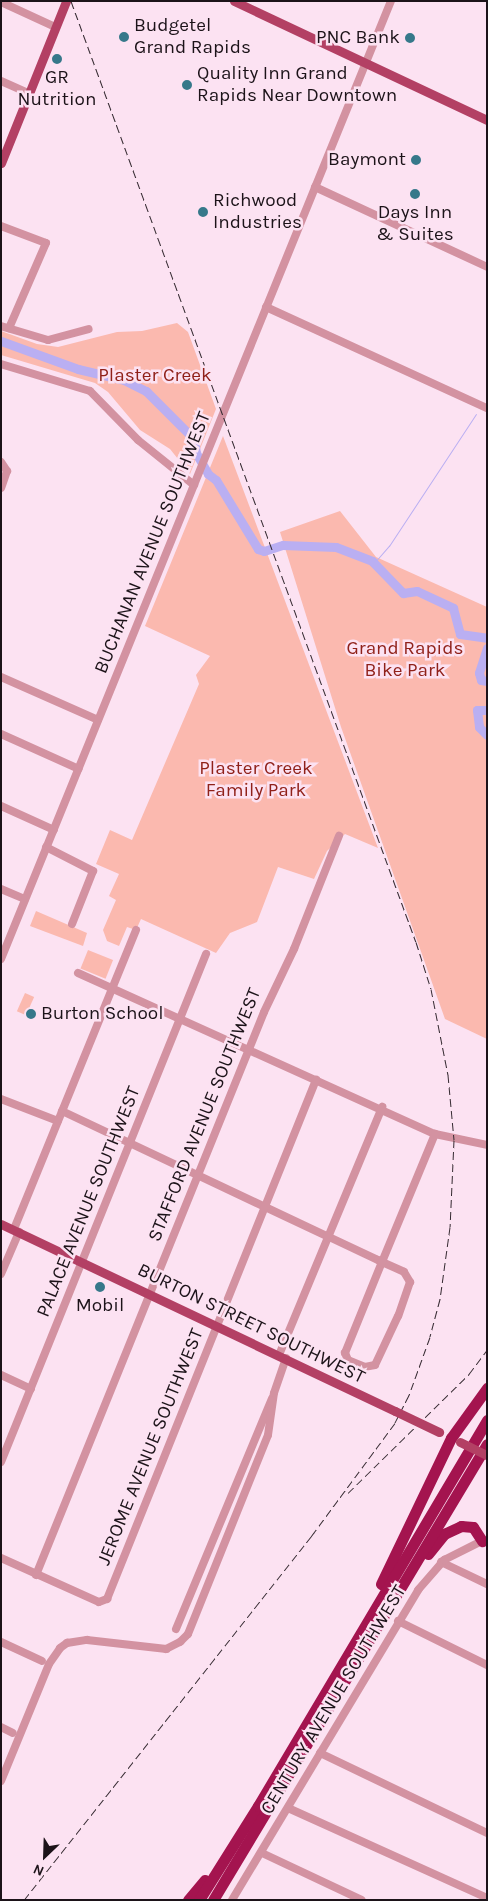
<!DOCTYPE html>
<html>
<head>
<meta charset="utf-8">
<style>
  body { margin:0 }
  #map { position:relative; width:488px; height:1901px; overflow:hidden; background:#fce2f2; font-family:Karla,sans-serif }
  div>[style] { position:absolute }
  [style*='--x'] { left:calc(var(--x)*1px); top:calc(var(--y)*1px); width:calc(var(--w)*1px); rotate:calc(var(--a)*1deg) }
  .green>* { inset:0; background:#fbb9af; transform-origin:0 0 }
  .stream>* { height:1px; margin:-0.5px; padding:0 0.5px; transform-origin:0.5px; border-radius:0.5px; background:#baaff2 }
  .river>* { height:9px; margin:-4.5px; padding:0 4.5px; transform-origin:4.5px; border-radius:4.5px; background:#baaff2 }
  .minor>* { height:8px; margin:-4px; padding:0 4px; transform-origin:4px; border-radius:4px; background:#d392a1 }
  .major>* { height:9px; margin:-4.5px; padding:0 4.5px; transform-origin:4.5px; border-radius:4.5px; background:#b34064 }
  .highway>* { height:11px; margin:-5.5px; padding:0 5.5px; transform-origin:5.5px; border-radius:5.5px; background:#a4144f }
  .rail>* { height:1px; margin-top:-0.5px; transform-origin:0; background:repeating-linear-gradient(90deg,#342930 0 8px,transparent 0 12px) }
  .major-bridge>* { height:9px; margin:-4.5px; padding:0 4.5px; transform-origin:4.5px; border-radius:4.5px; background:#b34064 }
  .dots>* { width:14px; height:14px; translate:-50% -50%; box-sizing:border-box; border:2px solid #fce2f2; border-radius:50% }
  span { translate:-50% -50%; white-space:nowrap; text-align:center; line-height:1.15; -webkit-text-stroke:5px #fce2f2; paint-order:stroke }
  .poi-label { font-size:19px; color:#1c1319 }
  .left { translate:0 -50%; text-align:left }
  .right { translate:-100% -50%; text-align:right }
  .park-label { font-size:19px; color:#90211a }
  .street-label { font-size:19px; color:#1c1319 }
  .frame { position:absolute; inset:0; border:2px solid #1c1319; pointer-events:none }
  .north { position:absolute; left:20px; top:1831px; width:50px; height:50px; -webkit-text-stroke:4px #fce2f2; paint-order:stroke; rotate:204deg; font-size:14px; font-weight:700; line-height:20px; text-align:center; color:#1c1319 }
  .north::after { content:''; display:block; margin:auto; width:18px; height:22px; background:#1c1319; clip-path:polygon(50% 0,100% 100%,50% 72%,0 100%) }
</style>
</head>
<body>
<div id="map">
  <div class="green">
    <i style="clip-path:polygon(177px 323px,188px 332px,216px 409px,190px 474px,170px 449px,140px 430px,108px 392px,95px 383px,1px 355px,1px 331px,37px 344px,58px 347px,117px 332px,142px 331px)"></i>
    <i style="clip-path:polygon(223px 436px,378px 848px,345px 834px,327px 851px,314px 879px,278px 867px,257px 922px,230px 933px,216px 953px,141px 919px,136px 930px,127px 927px,119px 946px,107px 941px,103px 930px,116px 900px,109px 896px,119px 874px,96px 864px,110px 830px,132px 840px,199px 684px,196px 675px,210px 656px,145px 626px)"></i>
    <i style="clip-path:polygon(340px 511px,376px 557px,487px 607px,487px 1039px,445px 1019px,341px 727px,280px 532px)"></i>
    <i style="clip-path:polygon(36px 911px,87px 933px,83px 946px,30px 926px)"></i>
    <i style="left:88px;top:950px;width:27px;height:20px;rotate:22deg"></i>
    <i style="left:25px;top:993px;width:10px;height:20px;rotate:24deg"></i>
  </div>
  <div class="stream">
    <i style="--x:374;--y:563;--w:23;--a:-49"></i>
    <i style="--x:389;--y:546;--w:158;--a:-56.6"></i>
  </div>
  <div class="river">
    <i style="--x:1;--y:341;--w:82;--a:20"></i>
    <i style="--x:78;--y:369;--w:47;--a:13.4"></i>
    <i style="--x:124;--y:380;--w:25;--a:27"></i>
    <i style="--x:146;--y:391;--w:68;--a:45"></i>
    <i style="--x:194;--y:439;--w:14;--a:82"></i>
    <i style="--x:196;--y:453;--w:24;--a:60"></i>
    <i style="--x:208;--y:474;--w:10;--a:37"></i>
    <i style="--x:216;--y:480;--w:81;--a:58.7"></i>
    <i style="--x:258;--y:549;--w:6;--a:18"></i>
    <i style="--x:264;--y:551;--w:20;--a:-18"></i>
    <i style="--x:283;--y:545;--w:53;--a:2.2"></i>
    <i style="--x:336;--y:547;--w:39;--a:21"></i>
    <i style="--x:372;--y:561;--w:45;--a:45.9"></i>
    <i style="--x:403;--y:593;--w:14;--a:-8"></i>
    <i style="--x:417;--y:591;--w:40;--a:25"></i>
    <i style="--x:453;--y:608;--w:27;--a:75"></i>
    <i style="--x:460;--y:634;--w:27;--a:8"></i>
    <i style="--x:487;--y:648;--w:26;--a:108"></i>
    <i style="--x:479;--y:673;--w:7;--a:74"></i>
    <i style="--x:481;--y:680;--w:6;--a:9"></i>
    <i style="--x:487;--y:710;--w:10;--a:180"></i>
    <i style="--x:477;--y:710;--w:17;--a:83"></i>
    <i style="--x:479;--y:727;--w:11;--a:45"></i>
  </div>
  <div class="minor">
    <i style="--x:1;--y:2;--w:60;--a:24.8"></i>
    <i style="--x:1;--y:81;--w:30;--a:24"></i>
    <i style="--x:315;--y:187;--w:190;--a:24.9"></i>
    <i style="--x:1;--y:226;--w:48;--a:20.7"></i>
    <i style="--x:46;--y:243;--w:93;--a:113.5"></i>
    <i style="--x:266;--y:307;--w:243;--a:24.6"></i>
    <i style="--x:1;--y:326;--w:49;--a:16.6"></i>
    <i style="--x:48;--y:340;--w:42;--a:-15"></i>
    <i style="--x:1;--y:364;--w:93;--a:16.9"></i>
    <i style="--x:90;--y:391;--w:69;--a:45.6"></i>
    <i style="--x:138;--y:440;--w:72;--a:38.8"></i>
    <i style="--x:1;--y:462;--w:11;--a:56"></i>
    <i style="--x:7;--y:471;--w:18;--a:109"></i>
    <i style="--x:1;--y:677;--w:106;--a:23.9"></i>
    <i style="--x:1;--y:734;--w:85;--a:24.2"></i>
    <i style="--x:1;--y:806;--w:58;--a:24.4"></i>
    <i style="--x:46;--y:847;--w:53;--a:27.1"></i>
    <i style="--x:93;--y:871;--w:57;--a:111.6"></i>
    <i style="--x:1;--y:889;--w:26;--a:23"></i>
    <i style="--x:1;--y:959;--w:1034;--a:-67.85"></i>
    <i style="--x:78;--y:973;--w:392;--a:24.3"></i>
    <i style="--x:435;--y:1134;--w:53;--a:11.9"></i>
    <i style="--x:1;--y:1099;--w:61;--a:21.1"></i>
    <i style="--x:62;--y:1111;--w:293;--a:25.3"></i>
    <i style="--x:327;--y:1236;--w:56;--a:25.2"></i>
    <i style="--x:378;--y:1260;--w:4;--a:27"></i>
    <i style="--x:382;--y:1262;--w:24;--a:24"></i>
    <i style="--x:404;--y:1272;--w:12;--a:59"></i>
    <i style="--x:410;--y:1282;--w:36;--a:109"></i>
    <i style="--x:398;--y:1316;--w:54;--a:115.1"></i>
    <i style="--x:375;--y:1365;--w:10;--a:169"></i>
    <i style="--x:365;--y:1367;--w:18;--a:-158"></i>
    <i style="--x:348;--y:1360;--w:8;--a:-113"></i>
    <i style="--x:345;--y:1353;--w:98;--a:-67.9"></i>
    <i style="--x:382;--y:1262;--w:139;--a:-67.5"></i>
    <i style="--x:14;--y:1229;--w:323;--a:-67.8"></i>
    <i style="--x:1;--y:1274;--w:46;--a:-66.8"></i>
    <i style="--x:279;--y:1355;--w:269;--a:-67.4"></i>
    <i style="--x:1;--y:1375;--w:33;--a:25"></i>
    <i style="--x:1;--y:1462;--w:548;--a:-68.02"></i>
    <i style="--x:1;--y:1558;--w:107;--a:24.2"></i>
    <i style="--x:99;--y:1602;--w:9;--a:-21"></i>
    <i style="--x:107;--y:1599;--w:560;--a:-68.07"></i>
    <i style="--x:441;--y:1562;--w:51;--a:25.6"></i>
    <i style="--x:36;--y:1575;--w:607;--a:-67.95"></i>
    <i style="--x:264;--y:1012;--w:70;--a:-64.5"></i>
    <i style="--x:294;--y:949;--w:122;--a:-68.3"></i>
    <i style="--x:398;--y:1621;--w:99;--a:26.3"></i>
    <i style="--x:176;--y:1629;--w:250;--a:-67.4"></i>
    <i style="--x:1;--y:1642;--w:45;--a:24.9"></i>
    <i style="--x:1;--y:1727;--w:13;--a:27"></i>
    <i style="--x:320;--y:1753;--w:185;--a:25.6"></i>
    <i style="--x:1;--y:1781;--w:126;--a:-67.7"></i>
    <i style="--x:49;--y:1664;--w:19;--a:-55"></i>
    <i style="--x:60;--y:1648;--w:9;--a:-36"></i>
    <i style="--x:67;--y:1643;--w:20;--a:-9"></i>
    <i style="--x:87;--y:1640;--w:80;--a:6.5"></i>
    <i style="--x:166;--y:1649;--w:16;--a:-27"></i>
    <i style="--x:180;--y:1642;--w:11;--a:-45"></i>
    <i style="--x:188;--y:1634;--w:214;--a:-68.1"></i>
    <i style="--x:268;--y:1435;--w:42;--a:-81.9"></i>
    <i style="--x:274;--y:1393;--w:37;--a:-71"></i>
    <i style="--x:288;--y:1808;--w:218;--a:24.3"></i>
    <i style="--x:262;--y:1853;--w:110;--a:25.2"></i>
    <i style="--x:232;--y:1900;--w:362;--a:-59"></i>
    <i style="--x:418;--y:1590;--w:40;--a:-49"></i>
    <i style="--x:444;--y:1560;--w:42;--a:-26.6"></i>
  </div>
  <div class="major">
    <i style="--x:234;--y:1;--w:280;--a:25.2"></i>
    <i style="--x:1;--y:163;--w:175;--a:-68.1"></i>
    <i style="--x:1;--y:1224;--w:436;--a:25.4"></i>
  </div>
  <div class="highway">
    <i style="--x:428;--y:1554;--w:26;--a:-51"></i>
    <i style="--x:444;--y:1534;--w:19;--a:-25"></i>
    <i style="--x:461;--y:1526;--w:12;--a:5"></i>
    <i style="--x:473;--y:1527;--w:17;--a:57"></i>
    <i style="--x:381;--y:1584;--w:162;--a:-64.4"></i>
    <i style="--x:451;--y:1438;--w:62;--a:-54.2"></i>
    <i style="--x:188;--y:1900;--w:26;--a:-50"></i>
    <i style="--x:199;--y:1900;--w:111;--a:-57.9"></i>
    <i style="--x:258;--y:1806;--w:449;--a:-59.3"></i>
    <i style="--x:213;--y:1900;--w:532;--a:-59"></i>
  </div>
  <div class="rail">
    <i style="--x:71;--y:1;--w:1002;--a:69.87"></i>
    <i style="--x:416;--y:942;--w:49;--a:72.3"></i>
    <i style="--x:431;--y:989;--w:88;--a:78.8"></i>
    <i style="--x:448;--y:1075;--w:65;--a:84.7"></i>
    <i style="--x:454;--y:1140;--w:87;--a:92.6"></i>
    <i style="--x:450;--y:1227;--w:73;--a:97.9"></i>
    <i style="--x:440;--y:1299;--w:39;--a:105"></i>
    <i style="--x:430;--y:1337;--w:62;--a:109.9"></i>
    <i style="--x:409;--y:1395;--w:31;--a:117"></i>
    <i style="--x:395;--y:1423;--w:143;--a:126.5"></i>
    <i style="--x:348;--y:1493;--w:170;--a:-44.5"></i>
    <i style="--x:469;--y:1374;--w:30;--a:-53"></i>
    <i style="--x:24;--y:1900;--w:468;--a:-51.7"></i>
  </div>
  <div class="major-bridge">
    <i style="--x:395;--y:1411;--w:49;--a:25.5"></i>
    <i style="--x:460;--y:1442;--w:30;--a:26"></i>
  </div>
  <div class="dots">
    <i style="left:124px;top:37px;background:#36788a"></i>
    <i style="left:410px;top:38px;background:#36788a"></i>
    <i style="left:57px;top:59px;background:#36788a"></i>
    <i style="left:187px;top:85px;background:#36788a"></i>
    <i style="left:416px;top:160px;background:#36788a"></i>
    <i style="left:415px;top:194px;background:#36788a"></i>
    <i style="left:203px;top:212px;background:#36788a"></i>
    <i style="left:31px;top:1014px;background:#36788a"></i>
    <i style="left:100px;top:1287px;background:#36788a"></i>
  </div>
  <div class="poi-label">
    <span class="left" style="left:134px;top:37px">Budgetel<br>Grand Rapids</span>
    <span class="right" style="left:400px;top:38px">PNC Bank</span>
    <span class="left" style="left:197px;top:85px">Quality Inn Grand<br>Rapids Near Downtown</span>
    <span style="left:57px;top:89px">GR<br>Nutrition</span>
    <span class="right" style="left:406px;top:160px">Baymont</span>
    <span class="left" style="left:213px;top:212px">Richwood<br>Industries</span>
    <span style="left:415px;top:224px">Days Inn<br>&amp; Suites</span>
    <span class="left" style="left:41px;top:1014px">Burton School</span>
    <span style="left:100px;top:1306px">Mobil</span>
  </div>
  <div class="park-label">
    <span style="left:155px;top:376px">Plaster Creek</span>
    <span style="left:405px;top:660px">Grand Rapids<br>Bike Park</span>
    <span style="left:256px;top:780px">Plaster Creek<br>Family Park</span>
  </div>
  <div class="street-label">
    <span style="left:153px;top:543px;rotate:-68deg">BUCHANAN AVENUE SOUTHWEST</span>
    <span style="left:205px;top:1115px;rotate:-68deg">STAFFORD AVENUE SOUTHWEST</span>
    <span style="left:89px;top:1202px;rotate:-68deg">PALACE AVENUE SOUTHWEST</span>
    <span style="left:251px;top:1324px;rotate:26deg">BURTON STREET SOUTHWEST</span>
    <span style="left:151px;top:1447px;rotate:-68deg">JEROME AVENUE SOUTHWEST</span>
    <span style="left:334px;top:1700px;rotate:-59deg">CENTURY AVENUE SOUTHWEST</span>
  </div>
  <div class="frame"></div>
  <div class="north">N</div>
</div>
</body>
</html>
